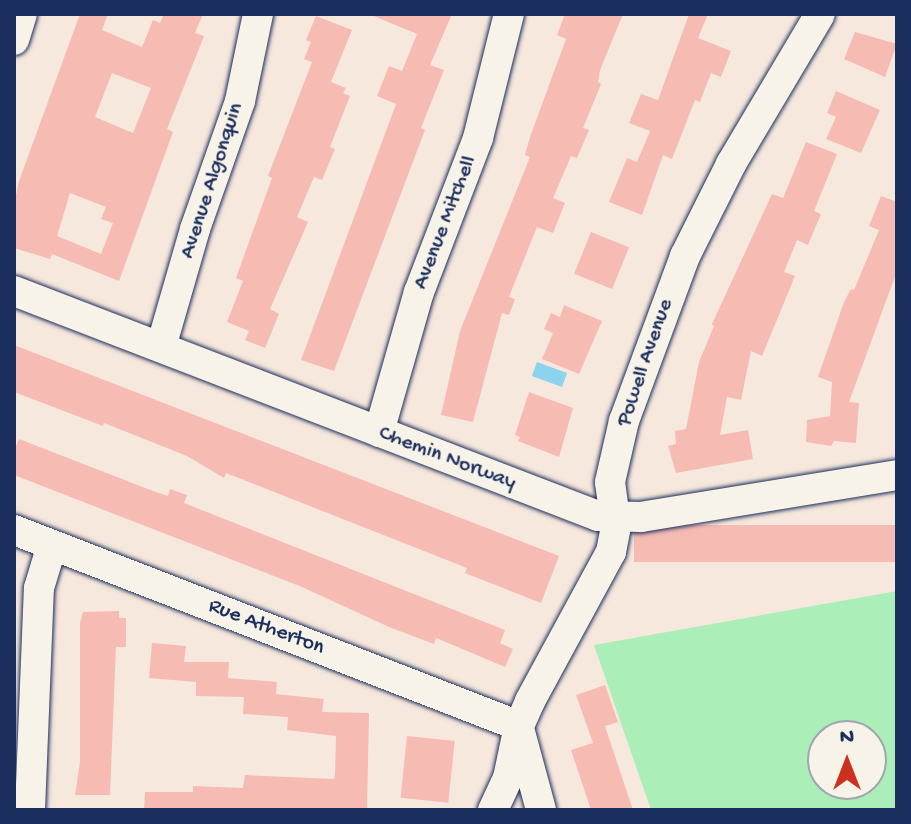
<!DOCTYPE html>
<html>
<head>
<meta charset="utf-8">
<style>
  body { margin:0 }
  #map { position:relative; width:911px; height:824px; overflow:hidden; background:#f7e8dd; font-family:"Gochi Hand",sans-serif }
  div>[style] { position:absolute }
  [style*='--x'] { left:calc(var(--x)*1px); top:calc(var(--y)*1px); width:calc(var(--w)*1px); rotate:calc(var(--a)*1deg) }
  .green>* { inset:0; background:#abeeb8 }
  .water>* { inset:0; background:#8cd3ee; transform-origin:0 0 }
  .building>* { inset:0; background:#f6bbb3; transform-origin:0 0 }
  .roads { filter:drop-shadow(0 0 2px #1b2f5e) drop-shadow(0 0 2px #1b2f5e) }
  .minor>* { height:30px; margin:-15px; padding:0 15px; transform-origin:15px; border-radius:15px; background:#f7f3e8 }
  span { translate:-50% -50%; white-space:nowrap; text-align:center; line-height:1.15; -webkit-text-stroke:8px #f7f3e8; paint-order:stroke }
  .street-label { font-size:22px; color:#1b2f5e }
  .frame { position:absolute; inset:0; border:16px solid #1b2f5e; pointer-events:none }
  .north { position:absolute; left:807px; top:720px; width:80px; height:80px; box-sizing:border-box; background:#f7f3e8; border:2px solid #9fa5b1; border-radius:50%; rotate:0deg; font-size:22px; font-weight:700; line-height:32px; text-align:center; color:#1b2f5e }
  .north::after { content:''; display:block; margin:auto; width:28px; height:36px; background:#c8321e; clip-path:polygon(50% 0,100% 100%,50% 72%,0 100%) }
</style>
</head>
<body>
<div id="map">
  <div class="green">
    <i style="clip-path:polygon(evenodd,897px 591px,897px 810px,651px 810px,594px 645px,897px 591px,823px 736px,871px 736px,871px 784px,823px 784px,823px 736px)"></i>
  </div>
  <div class="water">
    <i style="left:537px;top:362px;width:32px;height:15px;rotate:20deg"></i>
  </div>
  <div class="building">
    <i style="clip-path:polygon(evenodd,80px 14px,108px 14px,102px 30px,142px 47px,153px 20px,160px 23px,164px 14px,203px 14px,195px 33px,204px 36px,167px 129px,173px 132px,119px 281px,52px 254px,50px 259px,14px 248px,14px 205px,19px 181px,80px 14px,112px 73px,151px 88px,133px 133px,95px 117px,112px 73px,80px 14px,70px 193px,106px 207px,101px 219px,113px 223px,101px 254px,57px 236px,70px 193px)"></i>
    <i style="clip-path:polygon(369px 14px,452px 14px,430px 65px,444px 70px,421px 128px,425px 130px,334px 371px,301px 360px,396px 104px,377px 96px,389px 66px,402px 71px,417px 34px)"></i>
    <i style="clip-path:polygon(565px 14px,623px 14px,600px 70px,598px 82px,601px 84px,583px 128px,589px 130px,577px 158px,571px 156px,553px 198px,565px 203px,553px 233px,537px 227px,509px 297px,515px 299px,509px 315px,502px 313px,473px 422px,441px 415px,460px 331px,530px 157px,525px 155px,530px 137px,566px 39px,557px 35px)"></i>
    <i style="clip-path:polygon(689px 14px,708px 14px,698px 38px,731px 51px,721px 77px,711px 73px,700px 102px,695px 100px,672px 159px,663px 155px,642px 215px,609px 202px,627px 158px,637px 162px,650px 131px,629px 123px,641px 94px,658px 100px)"></i>
    <i style="clip-path:polygon(316px 16px,352px 30px,331px 82px,346px 88px,343px 93px,350px 96px,330px 147px,335px 149px,322px 180px,314px 177px,297px 217px,308px 222px,270px 309px,279px 314px,265px 348px,245px 340px,249px 331px,227px 322px,243px 281px,236px 278px,272px 178px,268px 176px,312px 62px,304px 59px,311px 42px,306px 40px)"></i>
    <i style="clip-path:polygon(855px 32px,897px 44px,885px 77px,844px 59px)"></i>
    <i style="clip-path:polygon(836px 91px,880px 110px,861px 153px,826px 139px,836px 117px,827px 113px)"></i>
    <i style="clip-path:polygon(806px 142px,837px 154px,814px 211px,821px 214px,808px 245px,797px 240px,784px 272px,795px 276px,762px 356px,751px 351px,741px 400px,727px 397px,720px 435px,748px 430px,753px 459px,676px 473px,668px 446px,676px 444px,675px 431px,686px 429px,699px 362px,714px 326px,712px 324px,772px 194px,783px 198px)"></i>
    <i style="clip-path:polygon(881px 196px,897px 202px,897px 271px,849px 402px,859px 403px,856px 443px,834px 441px,831px 446px,806px 442px,807px 420px,830px 416px,832px 382px,818px 377px,844px 302px,851px 289px,854px 290px,879px 230px,869px 226px)"></i>
    <i style="left:591px;top:232px;width:41px;height:45px;rotate:22deg"></i>
    <i style="clip-path:polygon(564px 305px,602px 321px,579px 374px,542px 359px,553px 333px,544px 329px,551px 313px,560px 317px)"></i>
    <i style="clip-path:polygon(14px 345px,559px 556px,541px 603px,465px 573px,467px 568px,287px 497px,226px 473px,224px 478px,187px 456px,104px 423px,103px 426px,14px 392px)"></i>
    <i style="clip-path:polygon(529px 392px,573px 408px,559px 457px,518px 441px,520px 437px,515px 435px)"></i>
    <i style="clip-path:polygon(19px 439px,153px 491px,168px 496px,170px 489px,187px 495px,184px 503px,505px 630px,500px 643px,513px 649px,505px 667px,436px 638px,434px 644px,389px 627px,302px 587px,14px 475px,14px 451px)"></i>
    <i style="left:897px;top:525px;width:37px;height:263px;rotate:90deg"></i>
    <i style="clip-path:polygon(119px 611px,119px 618px,126px 618px,126px 647px,116px 647px,110px 795px,75px 795px,80px 762px,80px 623px,83px 612px)"></i>
    <i style="clip-path:polygon(152px 643px,186px 646px,184px 662px,229px 662px,228px 678px,277px 682px,276px 694px,324px 699px,322px 712px,369px 713px,367px 810px,144px 810px,145px 792px,193px 792px,193px 786px,243px 788px,245px 775px,334px 779px,335px 773px,336px 736px,287px 730px,288px 717px,243px 714px,244px 697px,196px 696px,196px 682px,149px 678px)"></i>
    <i style="clip-path:polygon(605px 685px,618px 722px,605px 726px,633px 810px,591px 810px,571px 750px,593px 743px,576px 695px)"></i>
    <i style="left:407px;top:736px;width:48px;height:62px;rotate:6deg"></i>
  </div>
  <div class="roads">
    <div class="minor">
      <i style="--x:14;--y:40;--w:27;--a:-73"></i>
      <i style="--x:14;--y:291;--w:626;--a:21.07"></i>
      <i style="--x:598;--y:516;--w:43;--a:1.3"></i>
      <i style="--x:641;--y:517;--w:259;--a:-9.3"></i>
      <i style="--x:161;--y:347;--w:123;--a:-73.9"></i>
      <i style="--x:195;--y:229;--w:136;--a:-70.6"></i>
      <i style="--x:240;--y:101;--w:89;--a:-78.3"></i>
      <i style="--x:379;--y:432;--w:146;--a:-74.1"></i>
      <i style="--x:419;--y:292;--w:165;--a:-69"></i>
      <i style="--x:478;--y:138;--w:128;--a:-76"></i>
      <i style="--x:14;--y:530;--w:542;--a:21.21"></i>
      <i style="--x:520;--y:732;--w:81;--a:74.9"></i>
      <i style="--x:30;--y:810;--w:222;--a:-87.7"></i>
      <i style="--x:39;--y:588;--w:45;--a:-73.2"></i>
      <i style="--x:493;--y:810;--w:35;--a:-65"></i>
      <i style="--x:508;--y:778;--w:53;--a:-78.1"></i>
      <i style="--x:519;--y:726;--w:27;--a:-66"></i>
      <i style="--x:530;--y:701;--w:170;--a:-61.5"></i>
      <i style="--x:611;--y:552;--w:26;--a:-79"></i>
      <i style="--x:616;--y:526;--w:44;--a:-97.8"></i>
      <i style="--x:610;--y:482;--w:63;--a:-77.1"></i>
      <i style="--x:624;--y:421;--w:176;--a:-69.7"></i>
      <i style="--x:685;--y:256;--w:103;--a:-63.4"></i>
      <i style="--x:731;--y:164;--w:174;--a:-59.3"></i>
    </div>
  </div>
  <div class="street-label">
    <span style="left:213px;top:181px;rotate:-72deg">Avenue Algonquin</span>
    <span style="left:446px;top:223px;rotate:-69deg">Avenue Mitchell</span>
    <span style="left:646px;top:363px;rotate:-71deg">Powell Avenue</span>
    <span style="left:447px;top:459px;rotate:21deg">Chemin Norway</span>
    <span style="left:266px;top:628px;rotate:21deg">Rue Atherton</span>
  </div>
  <div class="frame"></div>
  <div class="north">N</div>
</div>
</body>
</html>
